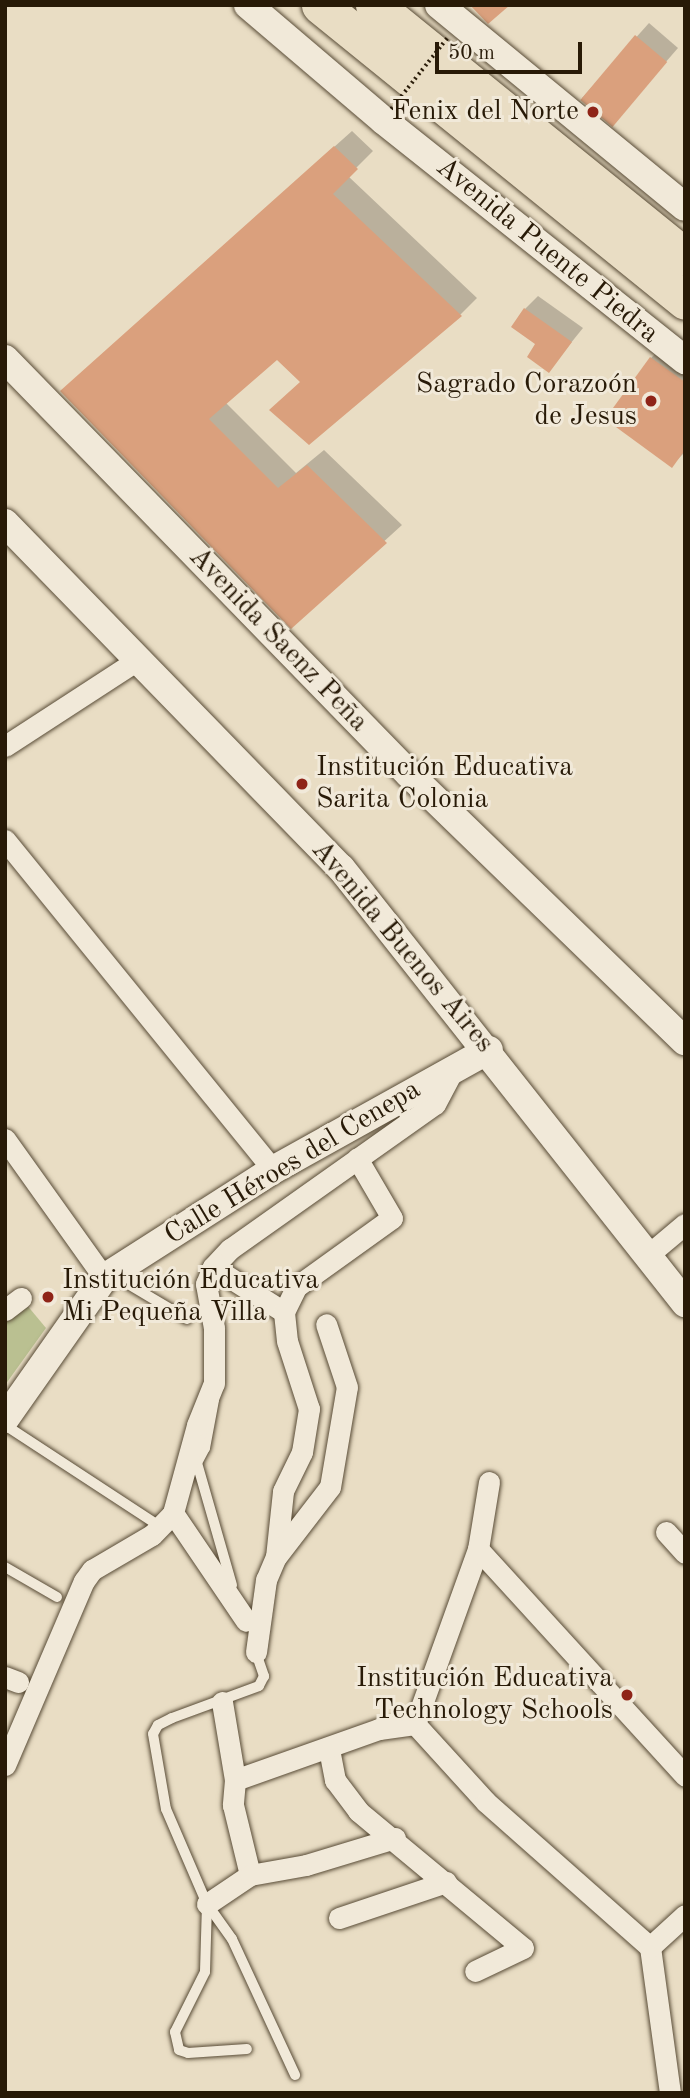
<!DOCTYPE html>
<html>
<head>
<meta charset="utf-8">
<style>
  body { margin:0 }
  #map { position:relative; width:690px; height:2098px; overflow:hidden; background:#e9ddc4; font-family:"Old Standard TT",serif }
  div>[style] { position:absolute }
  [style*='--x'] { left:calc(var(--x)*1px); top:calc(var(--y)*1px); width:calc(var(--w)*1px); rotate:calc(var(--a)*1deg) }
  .green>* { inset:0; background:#bac091 }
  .shadow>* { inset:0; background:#0003 }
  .building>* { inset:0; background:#daa07d; transform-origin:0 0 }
  .roads { filter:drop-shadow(0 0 2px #584b36) drop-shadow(0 0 2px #584b36) }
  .lane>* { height:10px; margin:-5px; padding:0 5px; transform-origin:5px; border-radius:5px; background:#f1e9d9 }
  .street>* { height:21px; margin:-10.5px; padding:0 10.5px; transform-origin:10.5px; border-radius:10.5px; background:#f1e9d9 }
  .secondary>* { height:28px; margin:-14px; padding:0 14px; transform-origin:14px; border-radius:14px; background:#f1e9d9 }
  .highway>* { height:37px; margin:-18.5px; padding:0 18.5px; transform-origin:18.5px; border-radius:18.5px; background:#e9ddc4 }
  .path-bridge>* { height:3.5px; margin-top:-1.75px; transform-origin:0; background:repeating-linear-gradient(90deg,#281a07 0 2px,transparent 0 5.5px) }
  .dots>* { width:19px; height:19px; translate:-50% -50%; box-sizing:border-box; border:4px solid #f1e9d9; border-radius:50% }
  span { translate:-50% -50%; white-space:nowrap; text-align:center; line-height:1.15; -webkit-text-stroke:6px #f1e9d9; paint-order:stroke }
  .poi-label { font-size:28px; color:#281a07 }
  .right { translate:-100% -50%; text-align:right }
  .left { translate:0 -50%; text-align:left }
  .street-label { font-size:28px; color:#281a07 }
  .frame { position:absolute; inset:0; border:7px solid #281a07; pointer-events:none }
  .scale { position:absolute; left:435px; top:42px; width:147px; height:32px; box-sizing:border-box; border:4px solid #281a07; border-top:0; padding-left:9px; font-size:21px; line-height:24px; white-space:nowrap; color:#281a07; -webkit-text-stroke:5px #f1e9d9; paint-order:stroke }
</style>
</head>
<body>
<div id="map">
  <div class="green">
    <i style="clip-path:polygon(21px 1298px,46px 1328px,5px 1385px,5px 1310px)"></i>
  </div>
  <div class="shadow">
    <i style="clip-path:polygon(649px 23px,678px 48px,624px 110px,582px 98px)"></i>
    <i style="clip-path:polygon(352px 131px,373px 151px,348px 176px,477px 298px,460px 315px,302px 381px,277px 357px,225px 402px,296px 473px,324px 450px,402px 525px,291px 626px,79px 375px)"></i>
    <i style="clip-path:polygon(538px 296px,583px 328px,549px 370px,525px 309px)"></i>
    <i style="clip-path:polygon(668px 342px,685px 354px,685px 452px,672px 465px,651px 358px)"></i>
  </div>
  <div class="building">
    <i style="clip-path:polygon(470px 5px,510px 5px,488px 24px)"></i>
    <i style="left:635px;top:35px;width:42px;height:85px;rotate:40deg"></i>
    <i style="clip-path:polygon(334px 146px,358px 169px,333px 194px,462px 316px,309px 445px,269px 410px,300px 382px,277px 360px,209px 419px,278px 488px,307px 465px,387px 543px,291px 629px,60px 391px)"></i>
    <i style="clip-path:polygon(524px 308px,572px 342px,549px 373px,527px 357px,535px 344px,511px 327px)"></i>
    <i style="clip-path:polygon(650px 357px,685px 382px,685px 450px,672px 468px,605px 419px)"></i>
  </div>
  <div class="roads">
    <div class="lane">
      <i style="--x:113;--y:1275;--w:86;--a:30.7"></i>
      <i style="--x:214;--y:1400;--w:49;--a:100.6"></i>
      <i style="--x:205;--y:1448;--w:17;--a:118"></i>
      <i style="--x:197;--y:1463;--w:127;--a:74"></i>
      <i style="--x:5;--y:1425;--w:186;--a:33.2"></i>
      <i style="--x:5;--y:1567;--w:60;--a:30"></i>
      <i style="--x:255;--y:1650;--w:28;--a:71"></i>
      <i style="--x:264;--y:1676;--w:11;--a:117"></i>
      <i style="--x:259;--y:1686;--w:93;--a:159.8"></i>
      <i style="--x:172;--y:1718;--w:16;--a:153"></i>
      <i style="--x:158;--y:1725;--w:10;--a:119"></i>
      <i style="--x:153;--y:1734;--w:76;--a:80.2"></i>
      <i style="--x:166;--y:1809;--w:103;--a:66.7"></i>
      <i style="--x:207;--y:1904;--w:43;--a:54.5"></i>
      <i style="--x:232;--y:1939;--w:150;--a:65.1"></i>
      <i style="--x:207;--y:1904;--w:68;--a:91.7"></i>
      <i style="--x:205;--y:1972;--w:67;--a:116.6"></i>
      <i style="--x:175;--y:2032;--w:18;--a:77"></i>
      <i style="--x:179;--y:2050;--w:9;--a:18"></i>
      <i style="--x:188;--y:2053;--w:59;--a:-3.9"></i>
    </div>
    <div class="street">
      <i style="--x:5;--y:746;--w:156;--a:-33"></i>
      <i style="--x:5;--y:840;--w:425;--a:50.9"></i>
      <i style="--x:5;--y:1139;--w:171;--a:54.5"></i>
      <i style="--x:648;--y:1255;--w:48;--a:-40"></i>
      <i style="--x:213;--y:1267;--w:84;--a:32.4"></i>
      <i style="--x:5;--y:1310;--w:20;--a:-37"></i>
      <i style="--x:489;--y:1482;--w:68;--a:99.3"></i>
      <i style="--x:478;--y:1549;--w:186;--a:109.8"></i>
      <i style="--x:415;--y:1724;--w:105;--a:47.7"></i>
      <i style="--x:486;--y:1802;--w:219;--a:41.5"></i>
      <i style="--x:650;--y:1947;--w:147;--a:82.2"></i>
      <i style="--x:173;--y:1513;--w:130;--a:55.9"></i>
      <i style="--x:666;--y:1532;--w:28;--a:48"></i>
      <i style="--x:478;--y:1549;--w:307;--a:47.6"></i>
      <i style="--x:276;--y:1557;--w:66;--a:-83.9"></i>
      <i style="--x:283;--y:1491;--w:43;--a:-64"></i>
      <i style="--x:302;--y:1452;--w:44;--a:-80.8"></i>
      <i style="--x:309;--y:1409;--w:71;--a:-107.9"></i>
      <i style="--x:287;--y:1341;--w:29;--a:-96"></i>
      <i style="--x:284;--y:1312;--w:28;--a:-64"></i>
      <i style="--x:296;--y:1287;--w:118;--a:-35.7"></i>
      <i style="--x:392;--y:1218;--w:69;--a:-120.3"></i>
      <i style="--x:256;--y:1652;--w:73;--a:-82.1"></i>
      <i style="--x:266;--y:1580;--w:25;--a:-67"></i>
      <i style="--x:276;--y:1557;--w:88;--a:-52.4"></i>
      <i style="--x:330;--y:1487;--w:101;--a:-80.4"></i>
      <i style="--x:347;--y:1387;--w:66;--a:-108.4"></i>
      <i style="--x:5;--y:1677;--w:14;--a:21"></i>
      <i style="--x:222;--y:1702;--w:79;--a:80.5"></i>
      <i style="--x:235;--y:1780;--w:25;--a:95"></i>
      <i style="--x:233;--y:1805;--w:72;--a:76.3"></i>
      <i style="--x:329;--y:1749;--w:32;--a:79"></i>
      <i style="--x:335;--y:1780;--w:39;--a:53"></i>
      <i style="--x:358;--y:1811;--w:214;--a:39.7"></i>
      <i style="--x:523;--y:1948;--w:53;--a:154.4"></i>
      <i style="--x:5;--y:1765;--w:200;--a:-66.8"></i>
      <i style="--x:84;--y:1581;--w:14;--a:-54"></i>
      <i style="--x:92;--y:1570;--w:69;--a:-30.3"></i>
      <i style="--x:152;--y:1535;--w:30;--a:-46"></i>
      <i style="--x:173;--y:1513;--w:91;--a:-74.7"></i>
      <i style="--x:197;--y:1425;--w:45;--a:-68"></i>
      <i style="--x:214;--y:1383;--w:55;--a:-90"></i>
      <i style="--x:214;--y:1328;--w:45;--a:-100.3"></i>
      <i style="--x:206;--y:1284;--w:18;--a:-68"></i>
      <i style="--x:213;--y:1267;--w:25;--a:-47"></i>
      <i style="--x:230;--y:1249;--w:251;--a:-35.3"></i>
      <i style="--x:435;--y:1104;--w:40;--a:-62"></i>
      <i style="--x:235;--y:1780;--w:153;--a:-19.5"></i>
      <i style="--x:379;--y:1729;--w:36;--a:-8"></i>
      <i style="--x:207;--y:1904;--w:52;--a:-34"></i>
      <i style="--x:250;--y:1875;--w:57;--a:-10.1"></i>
      <i style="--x:306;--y:1865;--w:93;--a:-16.9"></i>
      <i style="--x:339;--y:1918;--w:113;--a:-18.6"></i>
      <i style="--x:650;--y:1947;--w:47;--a:-42.4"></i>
    </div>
    <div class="secondary">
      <i style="--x:248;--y:5;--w:177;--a:40.4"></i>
      <i style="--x:383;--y:120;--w:386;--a:38.5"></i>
      <i style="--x:439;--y:5;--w:318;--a:39.4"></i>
      <i style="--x:5;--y:359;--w:579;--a:45.77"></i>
      <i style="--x:409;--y:774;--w:384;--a:44.1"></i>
      <i style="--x:5;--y:523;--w:482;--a:45.8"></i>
      <i style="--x:341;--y:868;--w:555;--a:51.66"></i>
      <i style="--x:5;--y:1419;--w:172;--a:-54.9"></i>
      <i style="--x:104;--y:1278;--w:201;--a:-32.6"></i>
      <i style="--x:273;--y:1170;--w:247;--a:-29.1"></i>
    </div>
    <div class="highway">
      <i style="--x:320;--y:5;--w:470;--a:39"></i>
      <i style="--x:374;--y:5;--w:400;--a:39"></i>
    </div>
  </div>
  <div class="path-bridge">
    <i style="--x:391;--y:109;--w:92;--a:-51.6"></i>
  </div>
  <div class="dots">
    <i style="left:593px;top:112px;background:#8f2418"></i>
    <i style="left:651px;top:401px;background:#8f2418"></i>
    <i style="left:302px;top:784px;background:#8f2418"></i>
    <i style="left:48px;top:1297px;background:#8f2418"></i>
    <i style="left:627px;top:1695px;background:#8f2418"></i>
  </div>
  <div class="poi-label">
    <span class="right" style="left:579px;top:112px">Fenix del Norte</span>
    <span class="right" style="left:637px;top:401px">Sagrado Corazoón<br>de Jesus</span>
    <span class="left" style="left:316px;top:784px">Institución Educativa<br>Sarita Colonia</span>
    <span class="left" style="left:62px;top:1297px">Institución Educativa<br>Mi Pequeña Villa</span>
    <span class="right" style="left:613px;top:1695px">Institución Educativa<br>Technology Schools</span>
  </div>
  <div class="street-label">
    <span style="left:547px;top:251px;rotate:39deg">Avenida Puente Piedra</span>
    <span style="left:278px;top:640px;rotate:46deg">Avenida Saenz Peña</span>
    <span style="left:402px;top:947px;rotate:50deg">Avenida Buenos Aires</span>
    <span style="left:293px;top:1163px;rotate:-31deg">Calle Héroes del Cenepa</span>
  </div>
  <div class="frame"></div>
  <div class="scale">50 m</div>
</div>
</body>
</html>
